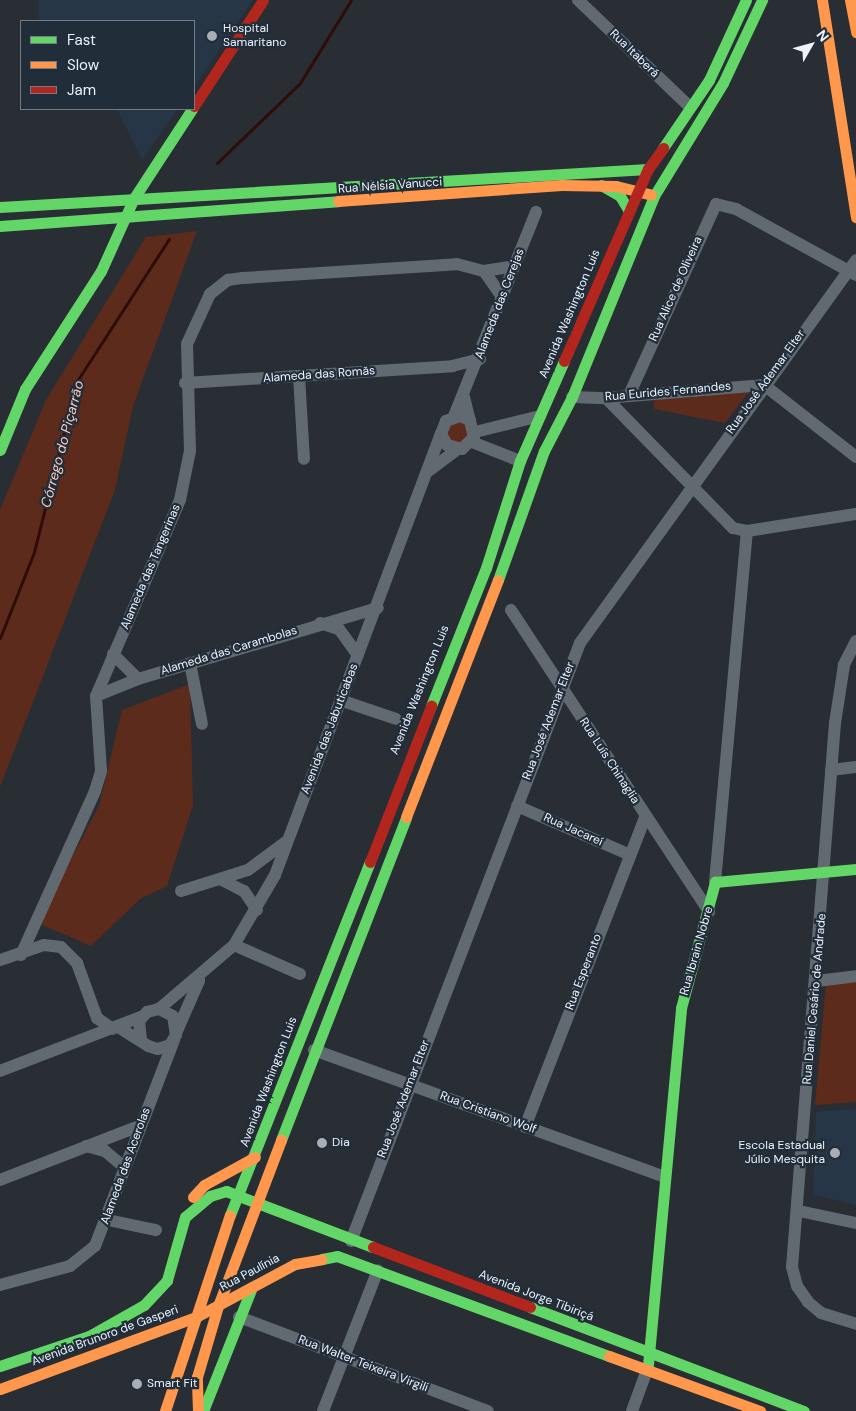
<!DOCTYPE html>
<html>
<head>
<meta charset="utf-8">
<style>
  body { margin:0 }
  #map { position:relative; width:856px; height:1411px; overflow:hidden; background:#282e34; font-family:"DM Sans",sans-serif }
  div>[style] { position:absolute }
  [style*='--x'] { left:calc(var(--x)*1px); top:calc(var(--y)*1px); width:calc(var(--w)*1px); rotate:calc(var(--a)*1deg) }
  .built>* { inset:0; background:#273646 }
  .green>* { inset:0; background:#5d2b1b }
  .stream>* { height:3px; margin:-1.5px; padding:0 1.5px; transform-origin:1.5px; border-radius:1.5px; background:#2e0d06 }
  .street>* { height:12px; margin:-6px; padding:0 6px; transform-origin:6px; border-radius:6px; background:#626a71 }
  .fast>* { height:11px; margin:-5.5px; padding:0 5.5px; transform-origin:5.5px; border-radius:5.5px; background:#63d668 }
  .slow>* { height:11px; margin:-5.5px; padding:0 5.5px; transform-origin:5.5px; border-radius:5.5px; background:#ff974d }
  .jam>* { height:11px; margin:-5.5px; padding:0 5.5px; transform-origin:5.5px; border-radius:5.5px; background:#b3261e }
  .dots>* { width:14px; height:14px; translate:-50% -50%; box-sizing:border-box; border:2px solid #222d3a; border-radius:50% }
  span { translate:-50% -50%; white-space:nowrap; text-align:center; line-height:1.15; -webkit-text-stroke:4.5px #222d3a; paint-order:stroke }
  .poi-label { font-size:12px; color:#ebf3fb }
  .left { translate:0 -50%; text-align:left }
  .right { translate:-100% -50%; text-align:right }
  .street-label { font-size:12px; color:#ebf3fb }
  .water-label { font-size:14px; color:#f9ccbe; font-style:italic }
  .legend { position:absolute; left:20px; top:20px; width:175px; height:90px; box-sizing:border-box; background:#222d3a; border:1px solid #727c87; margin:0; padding:6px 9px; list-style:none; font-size:15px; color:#ebf3fb }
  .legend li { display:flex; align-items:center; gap:10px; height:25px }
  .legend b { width:25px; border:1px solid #727c87 }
  .north { position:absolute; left:786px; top:20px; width:50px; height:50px; -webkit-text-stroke:4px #222d3a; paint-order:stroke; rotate:52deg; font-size:14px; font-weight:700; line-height:20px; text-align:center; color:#ebf3fb }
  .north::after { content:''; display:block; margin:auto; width:18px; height:22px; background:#ebf3fb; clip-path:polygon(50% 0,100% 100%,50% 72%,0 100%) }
</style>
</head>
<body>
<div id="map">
  <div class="built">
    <i style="clip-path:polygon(38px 0,253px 0,194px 87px,194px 21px,39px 21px)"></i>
    <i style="clip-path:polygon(117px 109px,178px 109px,142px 160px)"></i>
    <i style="clip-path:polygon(856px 1109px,856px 1205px,813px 1195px,816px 1112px)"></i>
  </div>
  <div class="green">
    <i style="clip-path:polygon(197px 231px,133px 406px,115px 490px,0 787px,0 510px,46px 400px,146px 237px)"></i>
    <i style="clip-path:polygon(750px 390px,725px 423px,654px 409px,654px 399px)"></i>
    <i style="clip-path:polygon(460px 419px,473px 436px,460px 448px,446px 440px,449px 422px)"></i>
    <i style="clip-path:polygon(190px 684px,193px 805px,167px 886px,140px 899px,91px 946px,38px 923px,99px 806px,122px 710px)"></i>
    <i style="clip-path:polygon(856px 979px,856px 1102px,815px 1105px,826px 983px)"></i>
  </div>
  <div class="stream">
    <i style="--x:217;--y:163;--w:115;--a:-43.9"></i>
    <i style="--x:300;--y:83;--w:97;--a:-58.4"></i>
    <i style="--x:0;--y:638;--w:92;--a:-68.4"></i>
    <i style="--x:34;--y:552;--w:176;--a:-75.9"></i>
    <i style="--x:77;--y:381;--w:169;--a:-57.1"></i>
  </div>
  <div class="street">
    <i style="--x:578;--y:0;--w:155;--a:43.7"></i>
    <i style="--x:484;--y:271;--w:30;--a:-9"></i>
    <i style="--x:299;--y:376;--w:83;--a:86.6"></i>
    <i style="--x:185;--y:383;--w:268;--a:-3.6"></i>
    <i style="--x:452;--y:366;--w:29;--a:-14"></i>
    <i style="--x:764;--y:385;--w:117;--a:38"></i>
    <i style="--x:629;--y:395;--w:210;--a:-65.5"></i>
    <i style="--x:716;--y:204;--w:21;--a:14"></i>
    <i style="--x:736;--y:209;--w:137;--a:28.8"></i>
    <i style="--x:464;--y:397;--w:41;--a:76"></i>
    <i style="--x:474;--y:437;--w:17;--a:135"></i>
    <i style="--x:462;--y:449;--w:16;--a:-165"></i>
    <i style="--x:447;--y:445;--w:13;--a:-119"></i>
    <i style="--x:441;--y:434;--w:14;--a:-69"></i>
    <i style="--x:446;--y:421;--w:15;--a:-20"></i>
    <i style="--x:460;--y:416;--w:11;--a:22"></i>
    <i style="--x:572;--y:397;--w:34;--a:2"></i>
    <i style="--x:606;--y:398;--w:159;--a:-4.7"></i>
    <i style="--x:606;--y:398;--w:182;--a:45.7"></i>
    <i style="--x:733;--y:528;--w:14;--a:12"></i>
    <i style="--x:747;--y:531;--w:110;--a:-8.9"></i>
    <i style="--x:454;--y:416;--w:220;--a:-68.1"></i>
    <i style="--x:475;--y:432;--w:67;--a:-13.8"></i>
    <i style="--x:472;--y:442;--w:52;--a:21.6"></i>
    <i style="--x:430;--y:470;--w:34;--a:-37"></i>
    <i style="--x:511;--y:610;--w:361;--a:56.7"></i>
    <i style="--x:320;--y:623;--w:20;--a:18"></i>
    <i style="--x:339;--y:629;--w:32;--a:54"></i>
    <i style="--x:856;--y:641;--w:27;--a:117"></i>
    <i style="--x:844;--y:665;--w:59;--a:98.8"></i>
    <i style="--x:835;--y:723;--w:546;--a:94.52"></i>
    <i style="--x:792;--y:1267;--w:20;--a:75"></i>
    <i style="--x:797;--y:1286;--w:19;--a:55"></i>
    <i style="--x:808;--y:1302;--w:17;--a:40"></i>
    <i style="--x:821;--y:1313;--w:37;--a:17"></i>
    <i style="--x:113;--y:654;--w:35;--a:45"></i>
    <i style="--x:190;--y:663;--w:62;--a:78.9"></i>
    <i style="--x:96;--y:696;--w:45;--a:-22"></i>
    <i style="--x:138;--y:679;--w:250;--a:-16.5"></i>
    <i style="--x:340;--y:700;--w:59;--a:18.7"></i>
    <i style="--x:831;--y:770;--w:25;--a:-7"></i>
    <i style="--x:517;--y:806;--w:121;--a:23.4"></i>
    <i style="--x:222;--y:880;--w:25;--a:27"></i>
    <i style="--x:244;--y:891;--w:23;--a:56"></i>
    <i style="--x:715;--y:882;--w:352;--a:-84.8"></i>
    <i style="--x:181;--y:891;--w:70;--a:-17.4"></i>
    <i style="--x:248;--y:870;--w:49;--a:-36.6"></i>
    <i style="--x:234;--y:945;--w:72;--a:23.7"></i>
    <i style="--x:21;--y:955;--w:180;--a:-65.7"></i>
    <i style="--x:95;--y:791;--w:21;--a:-73"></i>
    <i style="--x:101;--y:771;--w:75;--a:-93.8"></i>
    <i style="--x:96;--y:696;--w:213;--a:-66.8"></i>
    <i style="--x:180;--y:500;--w:50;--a:-78.5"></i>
    <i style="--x:190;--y:451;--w:107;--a:-91.6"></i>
    <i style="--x:187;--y:344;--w:55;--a:-65.3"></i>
    <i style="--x:210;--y:294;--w:23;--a:-38"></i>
    <i style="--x:228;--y:280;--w:15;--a:-8"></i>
    <i style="--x:243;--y:278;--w:214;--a:-3.7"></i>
    <i style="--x:457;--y:264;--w:28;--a:15"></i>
    <i style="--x:484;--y:271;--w:32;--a:55"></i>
    <i style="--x:0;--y:960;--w:46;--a:-18.8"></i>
    <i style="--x:44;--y:945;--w:17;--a:7"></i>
    <i style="--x:61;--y:947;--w:23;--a:45"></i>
    <i style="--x:77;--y:963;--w:59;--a:70"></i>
    <i style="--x:97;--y:1018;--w:19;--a:35"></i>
    <i style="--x:817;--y:981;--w:39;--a:-7"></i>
    <i style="--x:159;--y:1009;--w:99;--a:-40.5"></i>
    <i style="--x:234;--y:945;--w:81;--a:-59.6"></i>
    <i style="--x:275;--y:875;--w:471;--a:-69.4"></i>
    <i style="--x:118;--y:1027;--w:36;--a:32"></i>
    <i style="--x:148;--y:1046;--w:10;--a:17"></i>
    <i style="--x:158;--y:1049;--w:13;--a:-18"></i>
    <i style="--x:170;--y:1045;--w:12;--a:-59"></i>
    <i style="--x:176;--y:1035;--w:19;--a:-99"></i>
    <i style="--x:173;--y:1016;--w:16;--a:-153"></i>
    <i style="--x:159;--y:1009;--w:12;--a:166"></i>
    <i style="--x:147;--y:1012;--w:12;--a:132"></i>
    <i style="--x:139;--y:1021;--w:18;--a:84"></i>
    <i style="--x:177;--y:1031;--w:55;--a:-66.3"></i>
    <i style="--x:314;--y:1050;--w:370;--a:19.9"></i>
    <i style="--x:0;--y:1071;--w:153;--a:-21"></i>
    <i style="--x:525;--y:1127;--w:332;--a:-68.8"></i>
    <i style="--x:86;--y:1146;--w:20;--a:15"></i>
    <i style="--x:105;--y:1151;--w:25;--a:40"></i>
    <i style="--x:0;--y:1180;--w:149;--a:-21.2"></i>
    <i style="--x:799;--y:1211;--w:58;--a:11.9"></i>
    <i style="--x:108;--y:1220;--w:49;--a:11.8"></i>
    <i style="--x:351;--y:1241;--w:640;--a:-69.05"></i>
    <i style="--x:580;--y:643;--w:472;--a:-54.2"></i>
    <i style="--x:0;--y:1285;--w:73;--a:-15.2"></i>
    <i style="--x:70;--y:1266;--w:32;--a:-39"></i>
    <i style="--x:95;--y:1246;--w:221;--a:-69"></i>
    <i style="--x:239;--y:1317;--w:266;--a:20.7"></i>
    <i style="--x:323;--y:1411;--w:151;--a:-68.7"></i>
    <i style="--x:632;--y:1411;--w:44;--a:-69.9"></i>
  </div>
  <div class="fast">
    <i style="--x:663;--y:148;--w:82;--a:-55.9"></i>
    <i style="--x:709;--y:80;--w:88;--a:-65.2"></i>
    <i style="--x:601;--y:185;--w:22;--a:30"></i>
    <i style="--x:620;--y:196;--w:17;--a:59"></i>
    <i style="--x:0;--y:207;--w:649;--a:-3.36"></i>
    <i style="--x:0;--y:226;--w:339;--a:-4.2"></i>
    <i style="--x:0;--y:450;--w:66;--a:-67.7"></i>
    <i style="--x:25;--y:389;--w:140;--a:-57.2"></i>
    <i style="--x:101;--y:271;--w:80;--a:-65.7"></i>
    <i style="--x:134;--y:198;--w:106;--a:-56.9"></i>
    <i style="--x:498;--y:580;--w:137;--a:-70.4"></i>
    <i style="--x:544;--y:451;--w:61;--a:-62.6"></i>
    <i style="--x:572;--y:397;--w:217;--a:-67.8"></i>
    <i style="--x:654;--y:196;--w:132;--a:-58.6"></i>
    <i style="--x:723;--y:83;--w:92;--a:-64.8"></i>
    <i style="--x:431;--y:706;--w:149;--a:-68.3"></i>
    <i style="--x:486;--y:568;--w:112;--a:-72.4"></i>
    <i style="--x:520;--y:461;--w:109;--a:-66.3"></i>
    <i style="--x:281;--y:1140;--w:346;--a:-68.8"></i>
    <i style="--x:230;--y:1215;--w:380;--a:-68.4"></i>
    <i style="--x:322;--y:1259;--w:15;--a:-11"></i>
    <i style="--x:337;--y:1256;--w:290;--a:20.2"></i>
    <i style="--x:530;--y:1307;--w:293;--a:20.8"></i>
    <i style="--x:648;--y:1365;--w:359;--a:-84.7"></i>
    <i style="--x:681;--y:1008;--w:131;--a:-74.9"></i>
    <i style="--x:715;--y:882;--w:142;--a:-5.3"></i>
    <i style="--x:0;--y:1366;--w:94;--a:-18.6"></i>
    <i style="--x:89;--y:1336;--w:63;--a:-29.4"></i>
    <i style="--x:144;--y:1305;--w:34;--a:-47"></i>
    <i style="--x:167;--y:1280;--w:66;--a:-74.1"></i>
    <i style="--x:185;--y:1217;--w:33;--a:-40"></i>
    <i style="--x:210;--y:1196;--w:17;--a:-17"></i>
    <i style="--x:226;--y:1191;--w:157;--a:20.9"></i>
    <i style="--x:203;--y:1411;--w:133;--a:-68.4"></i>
  </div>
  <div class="slow">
    <i style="--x:822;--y:0;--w:220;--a:81.1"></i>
    <i style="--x:850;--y:0;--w:33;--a:79"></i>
    <i style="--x:338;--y:201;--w:224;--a:-4.1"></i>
    <i style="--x:561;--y:185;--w:55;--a:1"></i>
    <i style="--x:616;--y:186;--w:36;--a:14"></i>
    <i style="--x:406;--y:817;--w:254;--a:-68.8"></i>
    <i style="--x:193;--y:1197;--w:16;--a:-47"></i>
    <i style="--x:204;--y:1185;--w:58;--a:-28.8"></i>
    <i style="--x:609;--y:1356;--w:161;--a:20"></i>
    <i style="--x:0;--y:1389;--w:209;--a:-20.2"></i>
    <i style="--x:196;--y:1317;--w:112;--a:-28.2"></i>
    <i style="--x:295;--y:1264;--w:27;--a:-10"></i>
    <i style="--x:165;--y:1411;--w:206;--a:-71.7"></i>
    <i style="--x:198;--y:1411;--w:34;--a:-92"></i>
    <i style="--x:197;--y:1377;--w:74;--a:-73.5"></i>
    <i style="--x:218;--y:1306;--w:178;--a:-69.2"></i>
  </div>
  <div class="jam">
    <i style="--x:194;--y:106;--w:126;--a:-56.9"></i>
    <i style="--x:564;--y:361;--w:210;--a:-66.4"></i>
    <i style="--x:648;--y:169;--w:26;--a:-54"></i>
    <i style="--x:370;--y:862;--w:168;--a:-68.6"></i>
    <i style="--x:373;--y:1247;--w:168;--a:20.9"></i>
  </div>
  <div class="dots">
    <i style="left:212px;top:36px;background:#a7aeb5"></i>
    <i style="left:322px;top:1143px;background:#a7aeb5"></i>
    <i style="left:835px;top:1153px;background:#a7aeb5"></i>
    <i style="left:137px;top:1384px;background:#a7aeb5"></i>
  </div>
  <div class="poi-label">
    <span class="left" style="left:223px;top:36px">Hospital<br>Samaritano</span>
    <span class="left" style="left:332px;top:1143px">Dia</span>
    <span class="right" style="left:825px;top:1153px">Escola Estadual<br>Júlio Mesquita</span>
    <span class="left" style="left:147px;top:1384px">Smart Fit</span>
  </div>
  <div class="street-label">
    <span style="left:634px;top:54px;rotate:44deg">Rua Itaberá</span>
    <span style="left:390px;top:186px;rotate:-4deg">Rua Nélsia Vanucci</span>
    <span style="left:676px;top:289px;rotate:-66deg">Rua Alice de Oliveira</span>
    <span style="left:500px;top:304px;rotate:-69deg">Alameda das Cerejas</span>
    <span style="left:570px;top:314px;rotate:-67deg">Avenida Washington Luis</span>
    <span style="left:319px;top:375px;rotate:-4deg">Alameda das Romãs</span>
    <span style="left:766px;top:382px;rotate:-54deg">Rua José Ademar Elter</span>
    <span style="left:668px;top:392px;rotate:-5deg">Rua Eurides Fernandes</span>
    <span style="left:151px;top:567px;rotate:-67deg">Alameda das Tangerinas</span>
    <span style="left:229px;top:651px;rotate:-17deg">Alameda das Carambolas</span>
    <span style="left:420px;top:690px;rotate:-68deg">Avenida Washington Luis</span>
    <span style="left:549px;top:721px;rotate:-69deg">Rua José Ademar Elter</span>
    <span style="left:330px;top:729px;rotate:-69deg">Avenida das Jabuticabas</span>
    <span style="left:609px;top:761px;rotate:57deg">Rua Luís Chinaglia</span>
    <span style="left:573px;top:830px;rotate:24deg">Rua Jacareí</span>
    <span style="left:697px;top:951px;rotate:-74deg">Rua Ibrain Nobre</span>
    <span style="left:584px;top:972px;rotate:-69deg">Rua Esperanto</span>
    <span style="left:815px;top:999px;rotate:-85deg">Rua Daniel Cesário de Andrade</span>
    <span style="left:269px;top:1082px;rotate:-69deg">Avenida Washington Luis</span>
    <span style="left:404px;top:1099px;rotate:-69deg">Rua José Ademar Elter</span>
    <span style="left:488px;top:1113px;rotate:20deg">Rua Cristiano Wolf</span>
    <span style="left:126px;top:1166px;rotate:-70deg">Alameda das Acerolas</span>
    <span style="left:250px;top:1273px;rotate:-28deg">Rua Paulínia</span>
    <span style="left:536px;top:1296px;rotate:21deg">Avenida Jorge Tibiriçá</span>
    <span style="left:105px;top:1336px;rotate:-20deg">Avenida Brunoro de Gasperi</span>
    <span style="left:363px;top:1364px;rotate:21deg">Rua Walter Teixeira Virgili</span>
  </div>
  <div class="water-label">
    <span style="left:62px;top:444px;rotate:-75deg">Córrego do Piçarrão</span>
  </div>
  <ul class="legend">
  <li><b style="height:6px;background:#63d668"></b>Fast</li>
  <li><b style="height:6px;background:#ff974d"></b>Slow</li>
  <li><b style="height:6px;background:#b3261e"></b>Jam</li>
  </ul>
  <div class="north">N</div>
</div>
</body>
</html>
